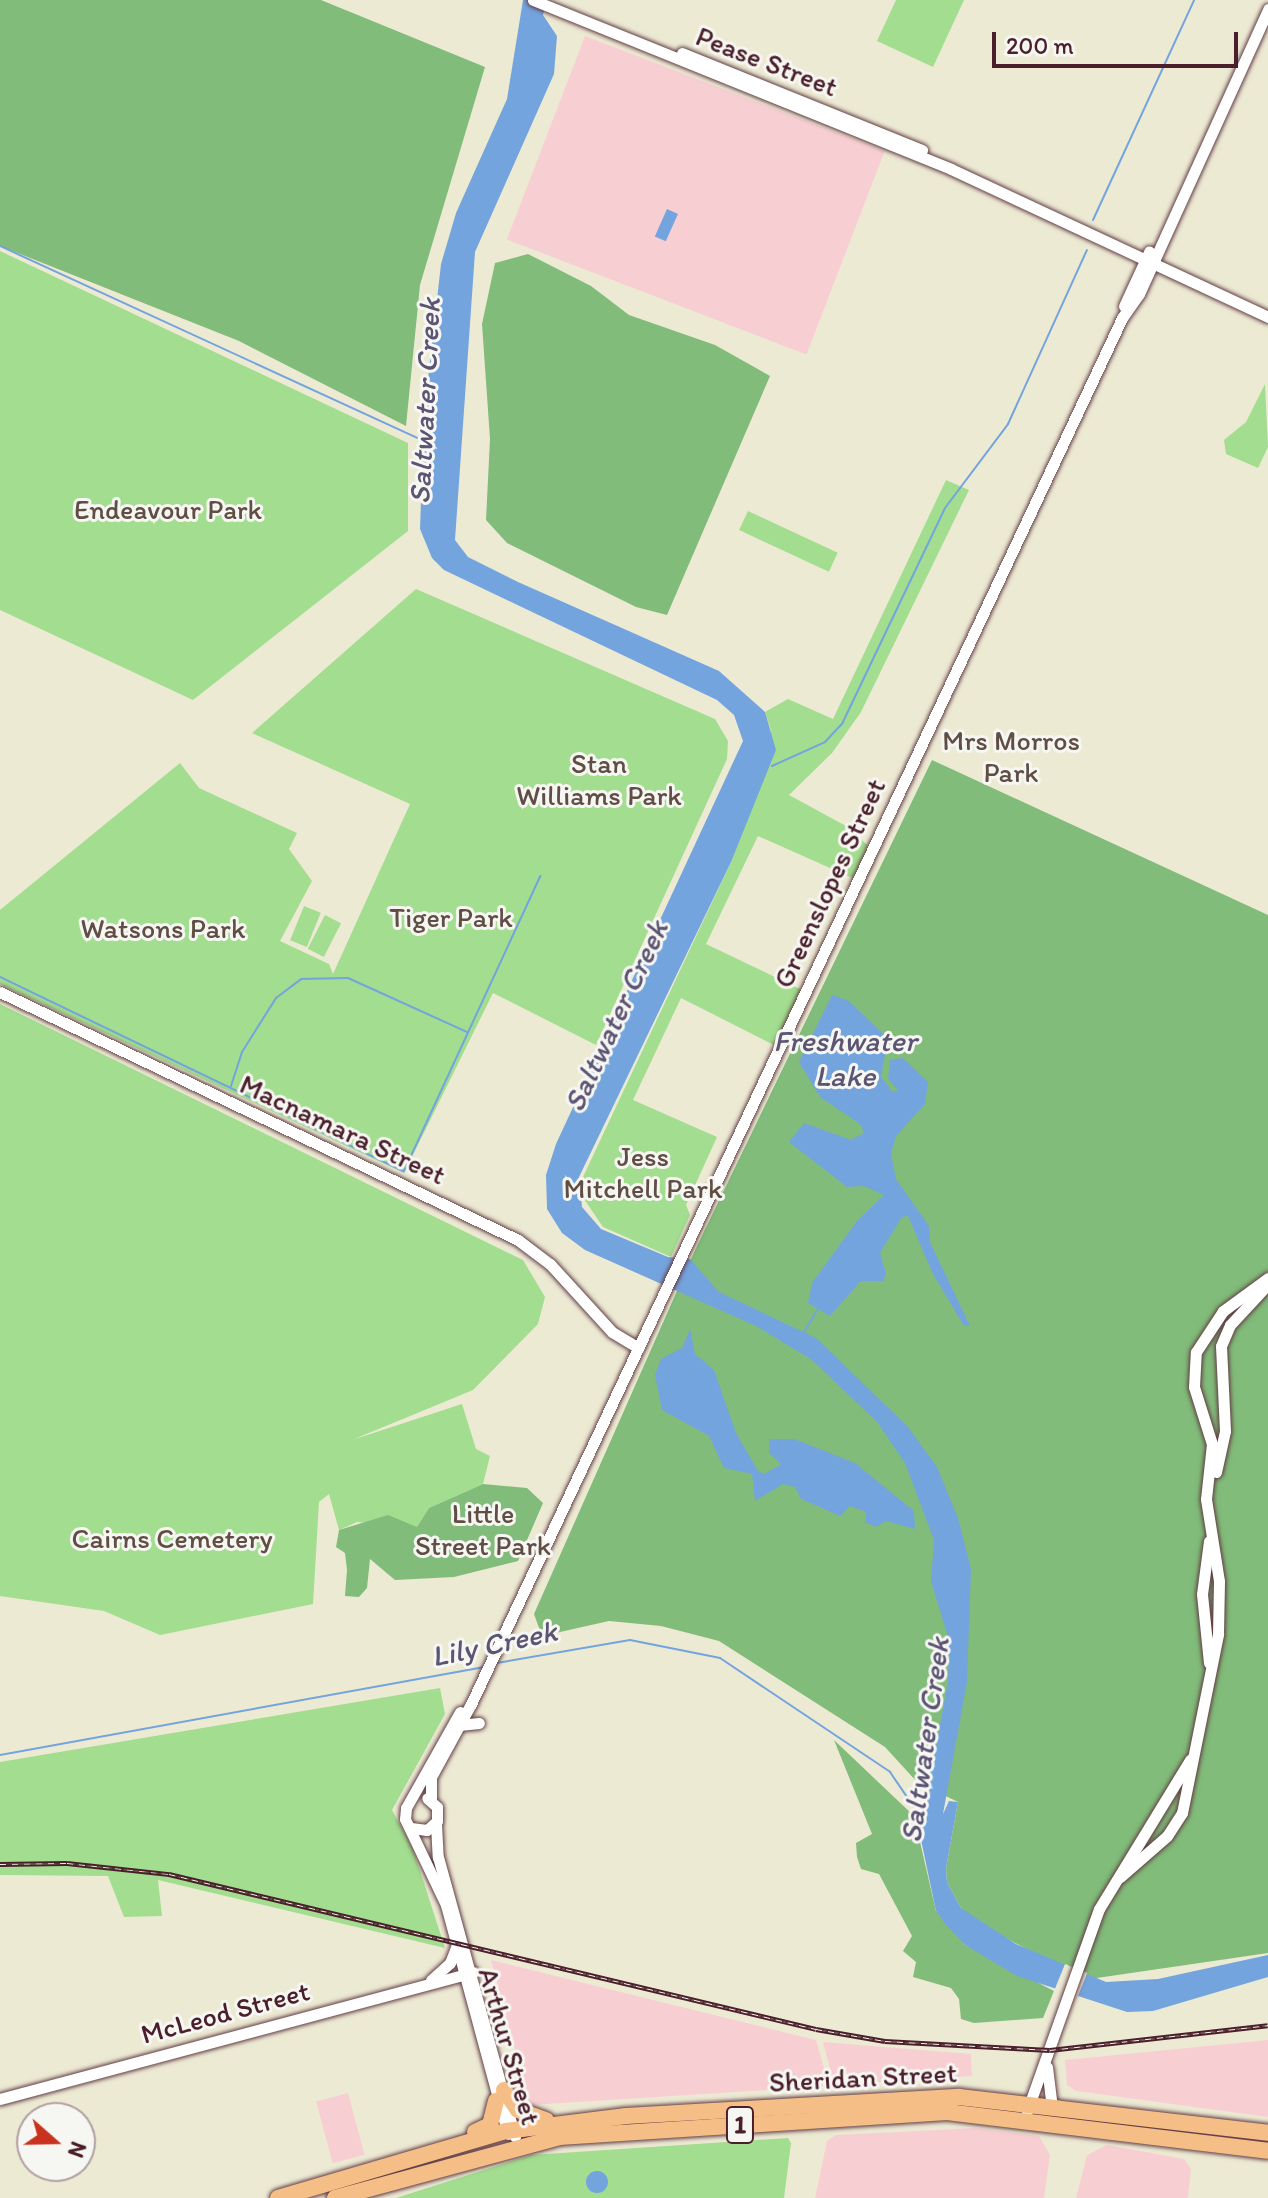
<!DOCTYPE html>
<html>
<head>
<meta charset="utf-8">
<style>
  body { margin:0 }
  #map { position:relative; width:1268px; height:2198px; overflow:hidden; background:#edead4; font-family:Itim,sans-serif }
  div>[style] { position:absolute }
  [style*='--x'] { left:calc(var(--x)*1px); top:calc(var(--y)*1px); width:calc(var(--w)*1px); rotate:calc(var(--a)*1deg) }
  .built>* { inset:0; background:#f7cfd3; transform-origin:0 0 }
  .green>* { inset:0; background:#a2dd90; transform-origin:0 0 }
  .forest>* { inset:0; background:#81bc7a }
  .water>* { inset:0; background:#74a4de; transform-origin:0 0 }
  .round { border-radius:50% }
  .pier>* { inset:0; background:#edead4; transform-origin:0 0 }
  .stream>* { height:2px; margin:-1px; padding:0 1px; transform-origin:1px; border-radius:1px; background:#74a4de }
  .roads { filter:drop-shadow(0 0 2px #623d44) drop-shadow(0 0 2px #623d44) }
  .tertiary>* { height:11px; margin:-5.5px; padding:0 5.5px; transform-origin:5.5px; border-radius:5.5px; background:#fff }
  .trunk>* { height:16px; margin:-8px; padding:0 8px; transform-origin:8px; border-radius:8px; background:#f6be87 }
  .rail>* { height:5px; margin-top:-2.5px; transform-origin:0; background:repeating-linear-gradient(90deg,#f6f6f2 0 6px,#4a1f2b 0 12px); box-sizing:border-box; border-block:2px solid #4a1f2b }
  span { translate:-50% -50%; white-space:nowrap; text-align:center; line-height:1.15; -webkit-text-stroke:6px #f6f6f2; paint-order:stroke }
  .shield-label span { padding:2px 6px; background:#f6f6f2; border:2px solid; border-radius:6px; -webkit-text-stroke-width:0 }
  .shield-label { font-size:26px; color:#4a1f2b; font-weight:700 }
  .street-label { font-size:28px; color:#4a1f2b }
  .park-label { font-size:28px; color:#604e44 }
  .water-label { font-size:30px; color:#5b5473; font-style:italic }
  .north { position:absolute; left:16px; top:2102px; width:80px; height:80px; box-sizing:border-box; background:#f6f6f2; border:2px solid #b1a0a2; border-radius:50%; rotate:110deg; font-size:22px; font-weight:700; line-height:32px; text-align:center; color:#4a1f2b }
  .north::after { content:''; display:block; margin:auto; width:28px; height:36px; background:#c8321e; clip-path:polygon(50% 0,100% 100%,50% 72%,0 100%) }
  .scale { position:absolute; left:992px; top:32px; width:246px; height:36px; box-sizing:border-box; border:4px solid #4a1f2b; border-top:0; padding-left:10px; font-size:24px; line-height:28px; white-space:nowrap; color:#4a1f2b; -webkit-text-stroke:6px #f6f6f2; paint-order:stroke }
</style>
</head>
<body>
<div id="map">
  <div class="built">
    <i style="left:585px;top:36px;width:321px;height:218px;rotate:21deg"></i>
    <i style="clip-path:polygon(491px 1960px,816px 2040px,829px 2086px,530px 2105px)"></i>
    <i style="clip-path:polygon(1268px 2040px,1268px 2117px,1076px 2091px,1067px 2085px,1065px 2060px)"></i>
    <i style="clip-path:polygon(823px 2042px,971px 2054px,972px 2076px,834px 2085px)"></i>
    <i style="left:348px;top:2093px;width:64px;height:33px;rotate:75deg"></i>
    <i style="clip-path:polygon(976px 2128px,1039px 2136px,1050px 2155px,1044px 2198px,815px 2198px,827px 2141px,836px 2135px)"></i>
    <i style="clip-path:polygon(1107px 2145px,1184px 2159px,1191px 2169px,1188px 2198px,1076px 2198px,1087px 2155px)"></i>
  </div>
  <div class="green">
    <i style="clip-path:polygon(896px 0,964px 0,933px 67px,877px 41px)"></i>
    <i style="clip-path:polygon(0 251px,408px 443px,408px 531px,193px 700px,0 610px)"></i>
    <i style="clip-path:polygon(1265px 384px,1268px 447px,1258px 468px,1226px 454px,1224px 440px,1246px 422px)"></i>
    <i style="clip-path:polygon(946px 480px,969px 490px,861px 712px,832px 753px,789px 795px,846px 826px,872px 849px,857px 880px,758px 836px,706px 944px,804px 991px,778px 1047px,681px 998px,633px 1100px,717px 1137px,686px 1205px,690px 1215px,671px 1257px,603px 1227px,582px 1196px,583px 1177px,731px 862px,771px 731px,765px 712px,788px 699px,833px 719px)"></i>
    <i style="left:748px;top:511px;width:99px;height:21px;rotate:25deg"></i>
    <i style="clip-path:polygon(416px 589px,715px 719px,728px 741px,727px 759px,596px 1045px,493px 993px,404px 1173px,0 984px,0 910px,180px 763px,199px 788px,297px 833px,289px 849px,312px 881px,280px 941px,329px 964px,333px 974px,410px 804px,252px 733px)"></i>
    <i style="left:304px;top:906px;width:18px;height:37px;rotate:22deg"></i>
    <i style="left:325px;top:915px;width:18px;height:38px;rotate:27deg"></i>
    <i style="clip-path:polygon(0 1004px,523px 1260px,545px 1297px,538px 1324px,473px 1390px,352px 1440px,462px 1404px,476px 1449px,490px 1456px,483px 1484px,429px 1508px,417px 1527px,357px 1522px,339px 1530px,329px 1494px,319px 1502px,313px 1604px,160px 1635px,104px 1611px,0 1596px)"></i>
    <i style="clip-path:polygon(440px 1688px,445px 1714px,392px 1810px,413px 1849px,445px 1948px,158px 1880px,162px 1916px,124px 1917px,108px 1876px,0 1875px,0 1762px)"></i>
    <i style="clip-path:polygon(788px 2138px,791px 2143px,784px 2198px,396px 2198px,531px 2155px)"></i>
  </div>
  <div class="forest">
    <i style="clip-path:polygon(0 0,321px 0,485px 67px,420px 285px,406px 426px,239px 341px,0 246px)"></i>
    <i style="clip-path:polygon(528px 254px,591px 286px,629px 315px,715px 345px,770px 376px,667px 615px,636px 607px,507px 543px,486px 520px,490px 439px,482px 324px,495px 263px)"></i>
    <i style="clip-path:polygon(932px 760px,1268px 915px,1268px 1953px,1090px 1979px,1060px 1967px,982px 1925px,961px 1908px,947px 1882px,946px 1868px,958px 1802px,917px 1782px,885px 1747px,719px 1641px,661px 1626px,609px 1621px,542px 1636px,534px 1614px,696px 1248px)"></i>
    <i style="clip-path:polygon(483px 1484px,527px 1488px,543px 1503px,518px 1561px,454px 1577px,395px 1580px,370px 1559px,367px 1588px,359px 1597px,345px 1596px,347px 1570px,345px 1553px,336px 1547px,339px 1530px,388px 1515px,417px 1527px,429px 1508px)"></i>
    <i style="clip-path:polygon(834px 1740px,914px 1816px,936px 1911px,965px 1945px,1054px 1991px,1043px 2018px,974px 2023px,961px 2019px,959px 1999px,951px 1988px,913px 1977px,916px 1962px,903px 1951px,912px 1936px,879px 1874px,861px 1869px,857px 1857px,856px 1843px,872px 1834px)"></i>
  </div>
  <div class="water">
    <i style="clip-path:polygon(523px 0,547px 0,543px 15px,557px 36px,554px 74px,475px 252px,455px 540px,468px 557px,518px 582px,719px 671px,765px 712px,776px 750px,731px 862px,579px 1177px,582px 1207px,601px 1229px,668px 1257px,690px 1259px,719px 1292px,816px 1338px,908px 1427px,937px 1467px,958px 1518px,971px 1569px,967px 1682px,943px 1814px,949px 1801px,958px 1802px,946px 1868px,947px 1882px,961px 1908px,1016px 1944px,1106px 1982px,1158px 1979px,1268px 1955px,1268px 1977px,1153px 2011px,1127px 2012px,1017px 1976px,965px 1945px,946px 1925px,936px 1911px,920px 1835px,948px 1681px,949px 1640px,931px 1581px,934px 1540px,905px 1463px,878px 1423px,812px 1360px,758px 1327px,585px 1250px,562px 1233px,547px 1209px,546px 1175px,556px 1144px,743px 741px,734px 715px,717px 700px,444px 570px,432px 558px,420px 529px,424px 415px,441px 264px,456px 213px,507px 99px)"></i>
    <i style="left:667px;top:209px;width:12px;height:30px;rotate:24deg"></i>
    <i style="clip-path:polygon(832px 995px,849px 1001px,888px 1039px,881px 1077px,893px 1092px,898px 1090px,888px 1079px,890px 1060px,903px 1058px,928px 1082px,925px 1104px,896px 1136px,891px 1154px,896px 1179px,929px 1226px,930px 1242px,970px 1326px,964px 1326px,933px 1274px,908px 1216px,902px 1217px,880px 1253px,886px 1274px,883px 1281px,861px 1281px,830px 1316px,808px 1303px,812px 1283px,857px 1221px,884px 1195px,864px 1186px,847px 1187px,789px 1142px,804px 1123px,851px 1140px,864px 1133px,860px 1124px,820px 1097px,799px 1062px)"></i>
    <i style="clip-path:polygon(690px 1329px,695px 1354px,714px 1370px,736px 1433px,758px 1471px,764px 1474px,781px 1464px,769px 1453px,769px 1439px,794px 1439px,855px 1463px,914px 1511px,915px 1529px,886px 1521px,876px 1527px,865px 1522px,866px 1512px,850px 1506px,840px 1516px,801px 1499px,795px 1487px,783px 1484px,755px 1501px,752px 1474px,724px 1468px,709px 1436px,662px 1410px,655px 1375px,661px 1359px,682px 1348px)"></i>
    <i class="round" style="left:586px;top:2171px;width:22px;height:22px"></i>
  </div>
  <div class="pier">
    <i style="left:1065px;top:1964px;width:24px;height:33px;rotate:22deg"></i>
  </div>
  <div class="stream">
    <i style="--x:1093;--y:220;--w:242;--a:-65.3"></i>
    <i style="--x:0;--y:246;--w:467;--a:24.7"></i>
    <i style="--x:772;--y:766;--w:58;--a:-24.4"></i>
    <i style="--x:825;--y:742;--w:25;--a:-47"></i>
    <i style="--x:842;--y:724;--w:239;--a:-64.5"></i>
    <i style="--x:945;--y:508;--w:105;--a:-53.1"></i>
    <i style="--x:1008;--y:424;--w:191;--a:-65.6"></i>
    <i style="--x:0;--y:977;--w:448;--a:25.7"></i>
    <i style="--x:404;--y:1171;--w:325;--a:-65.2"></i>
    <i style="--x:231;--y:1086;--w:36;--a:-72"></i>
    <i style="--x:242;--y:1052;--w:64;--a:-57.8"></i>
    <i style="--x:276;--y:998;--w:31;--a:-37"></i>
    <i style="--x:301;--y:979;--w:47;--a:-1.2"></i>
    <i style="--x:348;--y:978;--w:131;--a:24.4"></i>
    <i style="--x:804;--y:1332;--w:26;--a:-59"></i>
    <i style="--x:497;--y:1663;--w:135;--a:-9.8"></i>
    <i style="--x:630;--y:1640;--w:92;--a:11.3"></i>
    <i style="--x:720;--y:1658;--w:205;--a:33.8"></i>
    <i style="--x:890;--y:1772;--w:60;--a:55.8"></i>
    <i style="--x:0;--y:1755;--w:491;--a:-10.3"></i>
  </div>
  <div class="roads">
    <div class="tertiary">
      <i style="--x:533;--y:0;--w:451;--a:22"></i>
      <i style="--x:951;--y:169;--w:350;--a:25"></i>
      <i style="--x:682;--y:53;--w:259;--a:22"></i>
      <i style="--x:1124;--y:306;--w:60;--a:-65.2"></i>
      <i style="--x:0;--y:992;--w:574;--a:25.58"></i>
      <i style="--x:518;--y:1240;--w:40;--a:37"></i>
      <i style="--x:550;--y:1264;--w:92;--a:47.6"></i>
      <i style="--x:612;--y:1332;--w:31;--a:31"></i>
      <i style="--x:1216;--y:1472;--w:42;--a:-77.6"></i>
      <i style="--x:1225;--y:1431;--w:85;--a:-92.7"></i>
      <i style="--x:1221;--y:1346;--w:23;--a:-67"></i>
      <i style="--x:1230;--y:1325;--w:56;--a:-47.2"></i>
      <i style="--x:1209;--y:1541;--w:53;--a:97.5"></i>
      <i style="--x:1202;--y:1594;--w:69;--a:84.2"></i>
      <i style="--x:460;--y:1712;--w:110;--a:119.4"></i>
      <i style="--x:406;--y:1808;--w:11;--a:95"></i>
      <i style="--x:405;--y:1819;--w:95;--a:64.5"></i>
      <i style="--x:446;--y:1905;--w:237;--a:74.9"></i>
      <i style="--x:459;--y:1725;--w:20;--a:-6"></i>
      <i style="--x:431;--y:1800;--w:23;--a:-90"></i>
      <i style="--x:431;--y:1777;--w:83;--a:-61.3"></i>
      <i style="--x:471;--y:1704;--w:1531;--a:-64.84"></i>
      <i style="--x:1122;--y:318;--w:29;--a:-55"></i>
      <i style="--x:1139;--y:294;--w:313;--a:-65.6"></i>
      <i style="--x:436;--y:1824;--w:33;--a:87"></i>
      <i style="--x:438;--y:1857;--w:290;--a:74.6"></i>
      <i style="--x:411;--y:1828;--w:16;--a:7"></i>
      <i style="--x:427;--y:1830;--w:13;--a:-42"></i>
      <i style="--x:437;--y:1821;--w:14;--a:-90"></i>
      <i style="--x:437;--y:1807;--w:13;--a:-138"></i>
      <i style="--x:1120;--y:1877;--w:62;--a:-41.1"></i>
      <i style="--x:1167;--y:1836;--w:27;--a:-57"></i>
      <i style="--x:1182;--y:1813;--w:183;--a:-78.6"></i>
      <i style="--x:1218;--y:1634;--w:53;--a:-88.9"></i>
      <i style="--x:1219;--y:1581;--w:83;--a:-99"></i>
      <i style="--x:1206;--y:1499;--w:55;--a:-83.8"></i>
      <i style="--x:1212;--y:1444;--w:60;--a:-107.5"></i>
      <i style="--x:1194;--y:1387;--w:35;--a:-87"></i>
      <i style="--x:1196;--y:1352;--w:49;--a:-56.6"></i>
      <i style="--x:1223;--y:1311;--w:56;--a:-36.3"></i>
      <i style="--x:431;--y:1980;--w:25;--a:-42"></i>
      <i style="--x:450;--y:1963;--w:17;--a:-69"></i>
      <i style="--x:1047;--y:2067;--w:38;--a:83"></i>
      <i style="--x:0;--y:2099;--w:490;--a:-15"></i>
      <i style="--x:1027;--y:2111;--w:214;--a:-70.4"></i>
      <i style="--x:1099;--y:1909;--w:175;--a:-58.6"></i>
    </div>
    <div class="trunk">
      <i style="--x:504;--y:2090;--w:24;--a:55"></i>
      <i style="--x:518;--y:2110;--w:30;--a:20"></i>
      <i style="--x:475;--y:2132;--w:17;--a:-25"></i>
      <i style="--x:490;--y:2125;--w:25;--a:-76"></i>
      <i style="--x:278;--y:2198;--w:238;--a:-16.4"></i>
      <i style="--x:506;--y:2131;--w:121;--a:-7.1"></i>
      <i style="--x:626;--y:2116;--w:334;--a:-3.3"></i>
      <i style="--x:959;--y:2097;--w:311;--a:6.6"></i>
      <i style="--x:335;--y:2198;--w:232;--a:-15.2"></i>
      <i style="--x:559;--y:2137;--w:389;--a:-3.7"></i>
      <i style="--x:947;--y:2112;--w:323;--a:6.9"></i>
    </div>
  </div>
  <div class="rail">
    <i style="--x:0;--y:1864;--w:67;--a:-0.9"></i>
    <i style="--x:67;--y:1863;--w:103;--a:6.2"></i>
    <i style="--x:169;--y:1874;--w:665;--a:13.47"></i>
    <i style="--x:816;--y:2029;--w:70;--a:9.9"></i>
    <i style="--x:885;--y:2041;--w:165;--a:3.1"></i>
    <i style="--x:1050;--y:2050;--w:219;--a:-6.5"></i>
  </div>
  <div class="shield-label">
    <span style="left:740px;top:2125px">1</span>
  </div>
  <div class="street-label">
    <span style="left:767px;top:61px;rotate:21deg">Pease Street</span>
    <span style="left:829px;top:883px;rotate:-65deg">Greenslopes Street</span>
    <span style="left:343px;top:1129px;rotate:25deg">Macnamara Street</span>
    <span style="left:225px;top:2012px;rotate:-15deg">McLeod Street</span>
    <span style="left:510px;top:2046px;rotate:74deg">Arthur Street</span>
    <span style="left:863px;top:2077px;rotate:-3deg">Sheridan Street</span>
  </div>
  <div class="park-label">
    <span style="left:168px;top:509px">Endeavour Park</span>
    <span style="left:1011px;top:756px">Mrs Morros<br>Park</span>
    <span style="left:599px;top:779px">Stan<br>Williams Park</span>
    <span style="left:451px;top:917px">Tiger Park</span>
    <span style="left:163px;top:928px">Watsons Park</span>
    <span style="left:643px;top:1172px">Jess<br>Mitchell Park</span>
    <span style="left:483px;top:1529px">Little<br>Street Park</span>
    <span style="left:172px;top:1538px">Cairns Cemetery</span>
  </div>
  <div class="water-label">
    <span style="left:425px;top:401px;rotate:-87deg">Saltwater Creek</span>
    <span style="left:616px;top:1016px;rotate:-65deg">Saltwater Creek</span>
    <span style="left:845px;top:1058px">Freshwater<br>Lake</span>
    <span style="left:494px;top:1644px;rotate:-12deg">Lily Creek</span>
    <span style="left:925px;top:1740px;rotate:-82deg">Saltwater Creek</span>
  </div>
  <div class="north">N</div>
  <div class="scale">200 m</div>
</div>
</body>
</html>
